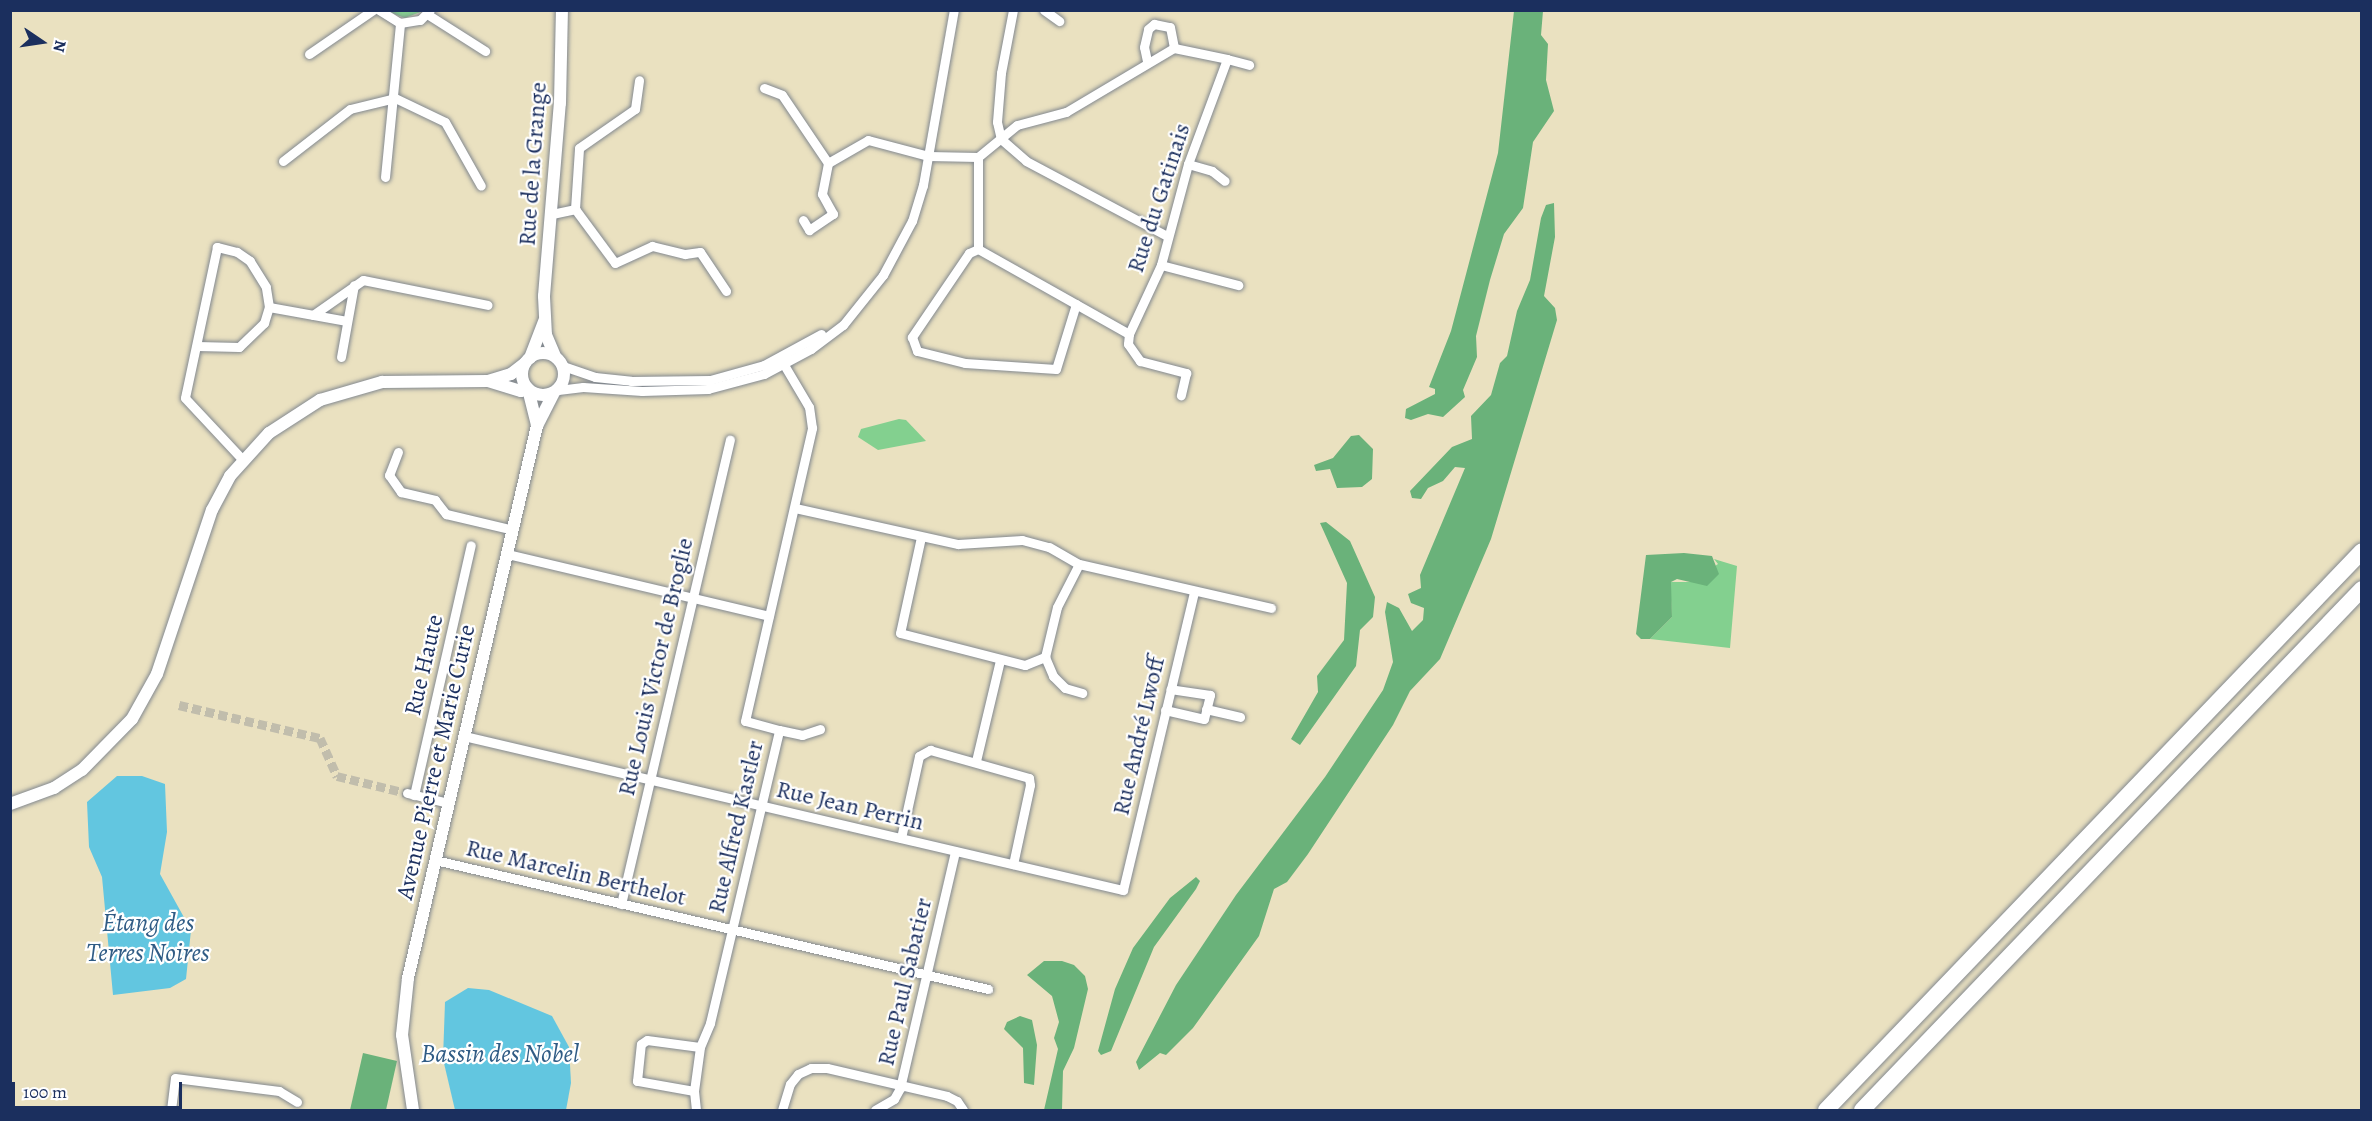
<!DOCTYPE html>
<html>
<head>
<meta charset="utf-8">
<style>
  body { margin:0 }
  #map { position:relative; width:2372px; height:1121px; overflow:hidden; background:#eae1c0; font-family:Alegreya,serif }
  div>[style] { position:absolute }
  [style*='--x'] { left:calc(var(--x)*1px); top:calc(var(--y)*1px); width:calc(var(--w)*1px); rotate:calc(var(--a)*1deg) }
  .green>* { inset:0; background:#83d08f }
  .forest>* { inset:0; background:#6ab27a }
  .water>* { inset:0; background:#62c6e0 }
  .street-tunnel>* { height:9px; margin-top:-4.5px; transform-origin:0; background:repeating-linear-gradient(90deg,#c1bdac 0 9px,transparent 0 13.5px) }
  .roads { filter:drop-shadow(0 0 2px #82888f) drop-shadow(0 0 2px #82888f) }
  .street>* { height:9px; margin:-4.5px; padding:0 4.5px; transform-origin:4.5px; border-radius:4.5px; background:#fff }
  .secondary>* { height:12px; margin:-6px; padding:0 6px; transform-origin:6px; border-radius:6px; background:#fff }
  .secondary>.ring { margin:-6px; padding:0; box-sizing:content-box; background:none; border:12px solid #fff; border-radius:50% }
  .highway>* { height:16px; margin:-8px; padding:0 8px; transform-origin:8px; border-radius:8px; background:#fff }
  span { translate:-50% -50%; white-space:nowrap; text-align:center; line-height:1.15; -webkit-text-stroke:4.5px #fff; paint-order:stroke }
  .street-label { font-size:24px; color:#1b2f5e }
  .water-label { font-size:26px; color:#305c85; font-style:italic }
  .frame { position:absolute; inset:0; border:12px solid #1b2f5e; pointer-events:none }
  .north { position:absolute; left:12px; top:12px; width:60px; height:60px; -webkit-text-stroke:4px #fff; paint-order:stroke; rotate:103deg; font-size:16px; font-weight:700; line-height:24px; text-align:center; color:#1b2f5e }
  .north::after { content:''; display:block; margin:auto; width:21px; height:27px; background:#1b2f5e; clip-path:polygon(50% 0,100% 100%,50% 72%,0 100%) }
  .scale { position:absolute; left:12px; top:1082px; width:170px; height:27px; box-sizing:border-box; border:3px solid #1b2f5e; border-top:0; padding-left:8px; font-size:18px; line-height:21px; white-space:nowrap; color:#1b2f5e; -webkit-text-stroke:4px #fff; paint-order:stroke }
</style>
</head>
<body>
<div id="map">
  <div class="green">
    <i style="clip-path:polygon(386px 11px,423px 11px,405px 18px)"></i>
    <i style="clip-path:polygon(899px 419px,906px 420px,926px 441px,878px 450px,858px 437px,861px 429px)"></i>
    <i style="clip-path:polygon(1714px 559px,1737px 566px,1730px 648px,1650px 639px,1672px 617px,1670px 582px,1691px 582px,1718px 564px)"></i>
  </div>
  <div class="forest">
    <i style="clip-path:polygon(1514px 11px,1543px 11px,1541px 35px,1548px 44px,1546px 80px,1554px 111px,1533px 142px,1523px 208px,1504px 234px,1490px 280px,1476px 336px,1477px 357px,1463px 390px,1465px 397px,1443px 417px,1428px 414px,1411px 420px,1405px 418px,1406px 409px,1435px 394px,1435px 389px,1429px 387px,1451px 331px,1498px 153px)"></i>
    <i style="clip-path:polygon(1554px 203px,1555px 237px,1544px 296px,1555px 308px,1557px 320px,1491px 539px,1440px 659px,1410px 691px,1393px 725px,1308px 854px,1287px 882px,1274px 889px,1259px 936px,1193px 1028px,1166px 1055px,1160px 1053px,1139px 1070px,1136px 1062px,1176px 985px,1236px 895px,1325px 777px,1383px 690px,1393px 662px,1385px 612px,1387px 602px,1399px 608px,1412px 631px,1423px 620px,1424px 608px,1411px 603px,1408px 594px,1421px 588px,1420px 575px,1465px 468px,1455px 467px,1443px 481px,1428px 488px,1421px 499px,1412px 498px,1410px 491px,1452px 447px,1472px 439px,1471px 416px,1491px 395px,1500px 363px,1507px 356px,1517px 311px,1530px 280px,1541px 218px,1546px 205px)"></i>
    <i style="clip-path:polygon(1359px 435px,1373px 449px,1372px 479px,1362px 487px,1337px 488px,1330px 469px,1316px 471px,1314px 465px,1333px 458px,1351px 436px)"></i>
    <i style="clip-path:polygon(1326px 522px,1350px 541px,1375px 597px,1373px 617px,1360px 630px,1356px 666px,1300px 745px,1291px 739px,1318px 692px,1317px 676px,1344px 640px,1347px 583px,1320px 523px)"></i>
    <i style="clip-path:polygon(1684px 553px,1712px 556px,1719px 574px,1707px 586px,1677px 579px,1671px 582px,1672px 617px,1650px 639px,1641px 639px,1636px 634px,1646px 555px)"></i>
    <i style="clip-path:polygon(1196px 877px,1200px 881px,1196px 889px,1154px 947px,1111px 1051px,1101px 1055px,1098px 1051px,1115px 989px,1133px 948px,1170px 898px)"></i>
    <i style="clip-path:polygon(1044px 961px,1062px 961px,1074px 965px,1085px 976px,1088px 989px,1074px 1048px,1063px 1071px,1062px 1110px,1044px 1110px,1058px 1049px,1054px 1038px,1059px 1022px,1052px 996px,1027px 975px)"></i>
    <i style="clip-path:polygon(1020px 1016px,1032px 1020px,1037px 1045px,1034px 1085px,1024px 1083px,1023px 1048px,1004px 1029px,1007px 1022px)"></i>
    <i style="clip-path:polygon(363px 1053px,397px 1061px,386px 1110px,350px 1110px)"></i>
  </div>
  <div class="water">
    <i style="clip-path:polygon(117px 776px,142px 776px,165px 784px,167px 832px,160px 874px,191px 930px,186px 979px,170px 988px,113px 995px,102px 877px,89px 847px,87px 802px)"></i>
    <i style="clip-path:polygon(468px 988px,489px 990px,552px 1016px,569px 1047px,571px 1083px,566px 1110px,455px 1110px,443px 1059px,445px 1002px)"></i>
  </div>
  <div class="street-tunnel">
    <i style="--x:179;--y:705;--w:145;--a:13.2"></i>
    <i style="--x:320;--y:738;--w:42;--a:65.9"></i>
    <i style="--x:337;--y:776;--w:72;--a:13.7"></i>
  </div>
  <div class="roads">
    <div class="street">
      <i style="--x:379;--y:10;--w:25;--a:32"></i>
      <i style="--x:400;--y:23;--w:20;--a:-9"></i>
      <i style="--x:420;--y:20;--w:14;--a:-45"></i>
      <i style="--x:1013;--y:10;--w:64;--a:100.8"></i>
      <i style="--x:1001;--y:73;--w:49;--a:94.7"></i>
      <i style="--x:997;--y:122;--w:17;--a:77"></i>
      <i style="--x:1001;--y:139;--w:33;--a:41"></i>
      <i style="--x:1026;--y:161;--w:160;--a:28"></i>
      <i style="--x:1044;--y:10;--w:19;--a:36"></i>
      <i style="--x:427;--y:14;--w:69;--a:32.5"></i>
      <i style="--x:309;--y:54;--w:78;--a:-34.5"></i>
      <i style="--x:1227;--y:59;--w:23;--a:15"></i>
      <i style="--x:1147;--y:61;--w:14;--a:-102"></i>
      <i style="--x:1144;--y:47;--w:18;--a:-77"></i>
      <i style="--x:1148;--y:29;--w:8;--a:-40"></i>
      <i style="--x:1154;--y:24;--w:16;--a:11"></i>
      <i style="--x:1170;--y:27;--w:21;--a:79"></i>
      <i style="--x:764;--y:88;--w:19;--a:21"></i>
      <i style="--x:782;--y:95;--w:82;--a:55.9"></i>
      <i style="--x:283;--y:161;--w:85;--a:-37.8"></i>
      <i style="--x:350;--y:109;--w:46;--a:-13.7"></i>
      <i style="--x:395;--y:98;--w:55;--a:25.6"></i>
      <i style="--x:445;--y:122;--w:73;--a:60.6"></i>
      <i style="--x:1188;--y:164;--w:25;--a:16"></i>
      <i style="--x:1212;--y:171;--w:16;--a:38"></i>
      <i style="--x:385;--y:177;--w:155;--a:-84.4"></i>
      <i style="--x:575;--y:209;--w:61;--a:-86.2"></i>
      <i style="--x:579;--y:148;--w:68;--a:-34.9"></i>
      <i style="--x:635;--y:109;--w:29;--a:-82"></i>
      <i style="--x:552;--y:214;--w:24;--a:-12"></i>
      <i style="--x:575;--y:209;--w:67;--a:53.5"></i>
      <i style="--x:615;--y:263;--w:41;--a:-24.7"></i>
      <i style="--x:652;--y:246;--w:34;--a:14"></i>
      <i style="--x:685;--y:254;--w:15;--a:-8"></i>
      <i style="--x:700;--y:252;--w:47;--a:56.3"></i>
      <i style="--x:803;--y:220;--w:12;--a:59"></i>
      <i style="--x:809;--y:230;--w:29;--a:-34"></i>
      <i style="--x:833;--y:214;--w:23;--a:-119"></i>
      <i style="--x:822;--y:194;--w:32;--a:-79"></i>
      <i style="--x:828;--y:163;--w:46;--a:-29.9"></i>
      <i style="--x:868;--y:140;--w:62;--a:14.9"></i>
      <i style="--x:928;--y:156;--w:50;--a:1.1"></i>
      <i style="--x:978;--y:157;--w:50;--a:-39.4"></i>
      <i style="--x:1017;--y:125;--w:51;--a:-14.9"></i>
      <i style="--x:1066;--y:112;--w:126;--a:-30.7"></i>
      <i style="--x:1174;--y:48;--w:54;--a:11.7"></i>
      <i style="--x:1227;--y:59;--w:112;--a:110.4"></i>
      <i style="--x:1188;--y:164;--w:105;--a:105"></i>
      <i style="--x:1161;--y:265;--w:76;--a:114.9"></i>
      <i style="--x:1129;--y:334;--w:173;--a:-150.6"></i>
      <i style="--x:978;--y:249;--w:92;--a:-90"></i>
      <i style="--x:978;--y:249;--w:10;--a:156"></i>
      <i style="--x:969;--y:253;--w:102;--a:124.2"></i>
      <i style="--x:912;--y:337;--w:15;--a:70"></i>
      <i style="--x:917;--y:351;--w:49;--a:14"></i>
      <i style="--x:965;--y:363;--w:91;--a:3.8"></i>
      <i style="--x:1056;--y:369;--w:68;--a:-72.9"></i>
      <i style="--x:1161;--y:265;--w:80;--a:14.6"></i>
      <i style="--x:269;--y:307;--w:79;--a:10.2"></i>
      <i style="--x:313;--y:315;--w:61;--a:-35"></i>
      <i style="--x:363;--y:280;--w:127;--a:11.3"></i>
      <i style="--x:1129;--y:334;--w:10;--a:96"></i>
      <i style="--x:1128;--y:344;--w:21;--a:55"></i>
      <i style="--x:1140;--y:361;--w:48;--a:14.6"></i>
      <i style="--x:1186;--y:373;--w:23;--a:103"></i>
      <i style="--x:197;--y:346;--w:42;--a:1.4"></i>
      <i style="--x:239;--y:347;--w:35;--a:-44"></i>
      <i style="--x:264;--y:323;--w:17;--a:-73"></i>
      <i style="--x:269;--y:307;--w:20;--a:-99"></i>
      <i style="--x:266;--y:287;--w:31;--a:-122"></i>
      <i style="--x:250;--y:261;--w:16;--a:-145"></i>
      <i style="--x:237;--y:252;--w:21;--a:-166"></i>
      <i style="--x:217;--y:247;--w:154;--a:102"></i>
      <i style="--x:185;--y:398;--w:85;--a:46.9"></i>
      <i style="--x:341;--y:357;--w:73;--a:-79.8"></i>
      <i style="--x:563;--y:366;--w:34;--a:19"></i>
      <i style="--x:595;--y:377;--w:36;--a:6"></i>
      <i style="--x:631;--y:381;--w:79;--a:-0.7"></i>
      <i style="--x:710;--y:380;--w:56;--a:-15.5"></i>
      <i style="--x:764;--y:365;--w:65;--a:-28.5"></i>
      <i style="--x:558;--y:390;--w:25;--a:-7"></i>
      <i style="--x:583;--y:387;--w:59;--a:3.9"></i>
      <i style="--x:642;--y:391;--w:66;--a:-1.7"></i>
      <i style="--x:708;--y:389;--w:58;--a:-15"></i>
      <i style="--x:764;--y:374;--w:53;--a:-28"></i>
      <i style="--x:811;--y:349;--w:40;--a:-37"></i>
      <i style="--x:843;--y:325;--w:64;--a:-51.3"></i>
      <i style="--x:883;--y:275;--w:61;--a:-61.8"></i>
      <i style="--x:912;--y:221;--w:38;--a:-73"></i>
      <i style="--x:923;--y:185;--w:178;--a:-80"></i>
      <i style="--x:398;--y:452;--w:25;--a:111"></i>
      <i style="--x:389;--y:475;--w:21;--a:55"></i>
      <i style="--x:401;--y:492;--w:35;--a:13"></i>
      <i style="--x:435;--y:500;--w:18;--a:52"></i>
      <i style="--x:446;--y:514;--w:69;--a:13.4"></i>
      <i style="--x:795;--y:508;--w:167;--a:12.5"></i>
      <i style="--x:958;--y:544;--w:64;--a:-3.6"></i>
      <i style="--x:1022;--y:540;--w:28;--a:15"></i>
      <i style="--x:1049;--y:547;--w:34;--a:30"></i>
      <i style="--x:1079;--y:564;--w:197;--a:12.9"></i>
      <i style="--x:921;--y:537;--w:98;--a:102.3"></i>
      <i style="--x:900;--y:633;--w:129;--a:14.4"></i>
      <i style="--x:1025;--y:665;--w:22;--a:-22"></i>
      <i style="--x:1045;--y:657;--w:51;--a:-76.5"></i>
      <i style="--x:1057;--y:607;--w:48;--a:-62.9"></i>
      <i style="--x:507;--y:554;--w:269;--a:13.3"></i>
      <i style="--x:1045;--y:657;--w:21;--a:67"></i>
      <i style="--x:1053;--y:676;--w:17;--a:45"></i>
      <i style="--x:1065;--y:688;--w:18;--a:16"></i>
      <i style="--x:1206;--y:709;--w:35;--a:13"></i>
      <i style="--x:1165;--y:710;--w:40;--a:13"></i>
      <i style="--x:1204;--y:719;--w:25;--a:-76"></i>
      <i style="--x:1210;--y:695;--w:40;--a:-171.5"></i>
      <i style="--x:779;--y:730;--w:24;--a:12"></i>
      <i style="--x:802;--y:735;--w:19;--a:-18"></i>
      <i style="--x:464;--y:736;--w:677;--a:13.15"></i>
      <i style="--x:1123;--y:890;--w:306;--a:-76.6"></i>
      <i style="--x:976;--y:761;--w:104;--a:-76.6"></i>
      <i style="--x:407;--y:793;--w:42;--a:13.7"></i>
      <i style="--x:414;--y:795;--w:256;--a:-77.2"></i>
      <i style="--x:901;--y:838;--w:84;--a:-77.6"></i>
      <i style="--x:919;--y:756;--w:13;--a:-29"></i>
      <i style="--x:930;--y:750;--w:103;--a:15.8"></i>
      <i style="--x:1029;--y:778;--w:7;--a:82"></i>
      <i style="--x:1030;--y:785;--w:81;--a:102.1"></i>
      <i style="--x:435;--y:860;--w:568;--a:13.13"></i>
      <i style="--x:621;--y:904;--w:477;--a:-76.8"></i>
      <i style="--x:694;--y:1091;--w:58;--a:-170"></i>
      <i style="--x:637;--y:1081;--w:37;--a:-84"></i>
      <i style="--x:641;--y:1044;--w:7;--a:-34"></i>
      <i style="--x:647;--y:1040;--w:53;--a:7.5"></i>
      <i style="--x:171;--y:1110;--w:32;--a:-83"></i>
      <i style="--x:175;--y:1078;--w:105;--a:7.1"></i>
      <i style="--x:279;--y:1091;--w:21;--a:31"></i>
      <i style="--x:696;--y:1110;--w:19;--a:-96"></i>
      <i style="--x:694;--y:1091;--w:44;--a:-82.2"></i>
      <i style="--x:700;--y:1047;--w:26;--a:-67"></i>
      <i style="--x:710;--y:1023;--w:301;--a:-76.7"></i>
      <i style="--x:779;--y:730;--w:35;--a:-165"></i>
      <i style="--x:745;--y:721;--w:301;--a:-77.1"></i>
      <i style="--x:812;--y:428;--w:21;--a:-98"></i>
      <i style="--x:809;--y:407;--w:57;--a:-120.6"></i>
      <i style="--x:782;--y:1110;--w:27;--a:-73"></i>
      <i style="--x:790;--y:1084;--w:13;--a:-51"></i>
      <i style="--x:798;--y:1074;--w:14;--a:-25"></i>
      <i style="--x:811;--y:1068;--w:16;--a:0"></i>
      <i style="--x:827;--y:1068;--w:123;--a:13.1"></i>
      <i style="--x:947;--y:1096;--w:11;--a:27"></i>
      <i style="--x:957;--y:1101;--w:11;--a:56"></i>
      <i style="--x:875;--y:1110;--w:22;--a:-30"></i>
      <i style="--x:894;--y:1099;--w:13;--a:-61"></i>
      <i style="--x:900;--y:1088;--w:243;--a:-76.9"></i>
    </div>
    <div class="secondary">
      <i class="ring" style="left:522px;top:353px;width:30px;height:30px"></i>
      <i style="--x:555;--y:356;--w:23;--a:-113"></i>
      <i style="--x:546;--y:335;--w:39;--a:-93"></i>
      <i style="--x:544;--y:296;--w:194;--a:-85.3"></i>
      <i style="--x:560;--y:103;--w:93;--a:-88.8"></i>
      <i style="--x:530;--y:358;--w:40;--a:-69"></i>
      <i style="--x:488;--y:381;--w:24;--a:-17"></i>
      <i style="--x:511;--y:374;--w:18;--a:-38"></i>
      <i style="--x:528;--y:389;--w:38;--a:76"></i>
      <i style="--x:10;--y:804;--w:47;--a:-20"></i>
      <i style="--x:54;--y:788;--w:33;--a:-33"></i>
      <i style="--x:82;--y:770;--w:71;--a:-45.6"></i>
      <i style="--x:132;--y:719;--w:51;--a:-60.9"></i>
      <i style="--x:157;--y:674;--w:173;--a:-71.5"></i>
      <i style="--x:212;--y:510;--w:38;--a:-62"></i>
      <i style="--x:230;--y:476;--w:58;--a:-47.8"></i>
      <i style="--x:269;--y:433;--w:61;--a:-32.9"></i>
      <i style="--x:320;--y:400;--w:65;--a:-16.2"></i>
      <i style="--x:382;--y:382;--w:106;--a:-0.5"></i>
      <i style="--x:488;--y:381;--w:34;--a:17"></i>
      <i style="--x:521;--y:391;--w:6;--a:-31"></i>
      <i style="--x:413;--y:1110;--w:76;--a:-98.3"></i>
      <i style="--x:402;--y:1035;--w:57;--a:-84"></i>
      <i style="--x:408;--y:978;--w:567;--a:-76.85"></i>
      <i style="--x:537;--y:426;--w:36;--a:-63"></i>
    </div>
    <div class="highway">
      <i style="--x:1826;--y:1110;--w:774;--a:-46.2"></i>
      <i style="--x:1862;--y:1110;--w:722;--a:-46.18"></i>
    </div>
  </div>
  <div class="street-label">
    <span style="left:533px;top:164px;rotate:-86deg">Rue de la Grange</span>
    <span style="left:1159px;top:198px;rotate:-72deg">Rue du Gatinais</span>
    <span style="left:424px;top:665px;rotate:-77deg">Rue Haute</span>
    <span style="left:656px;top:667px;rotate:-77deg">Rue Louis Victor de Broglie</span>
    <span style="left:1139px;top:736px;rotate:-77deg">Rue André Lwoff</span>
    <span style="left:436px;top:762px;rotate:-77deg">Avenue Pierre et Marie Curie</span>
    <span style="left:850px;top:806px;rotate:13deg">Rue Jean Perrin</span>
    <span style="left:736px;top:827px;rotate:-77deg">Rue Alfred Kastler</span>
    <span style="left:576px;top:873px;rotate:13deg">Rue Marcelin Berthelot</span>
    <span style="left:905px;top:982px;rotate:-77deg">Rue Paul Sabatier</span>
  </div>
  <div class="water-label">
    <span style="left:148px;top:938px">Étang des<br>Terres Noires</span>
    <span style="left:500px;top:1054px">Bassin des Nobel</span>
  </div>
  <div class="frame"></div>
  <div class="north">N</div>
  <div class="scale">100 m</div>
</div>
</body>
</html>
